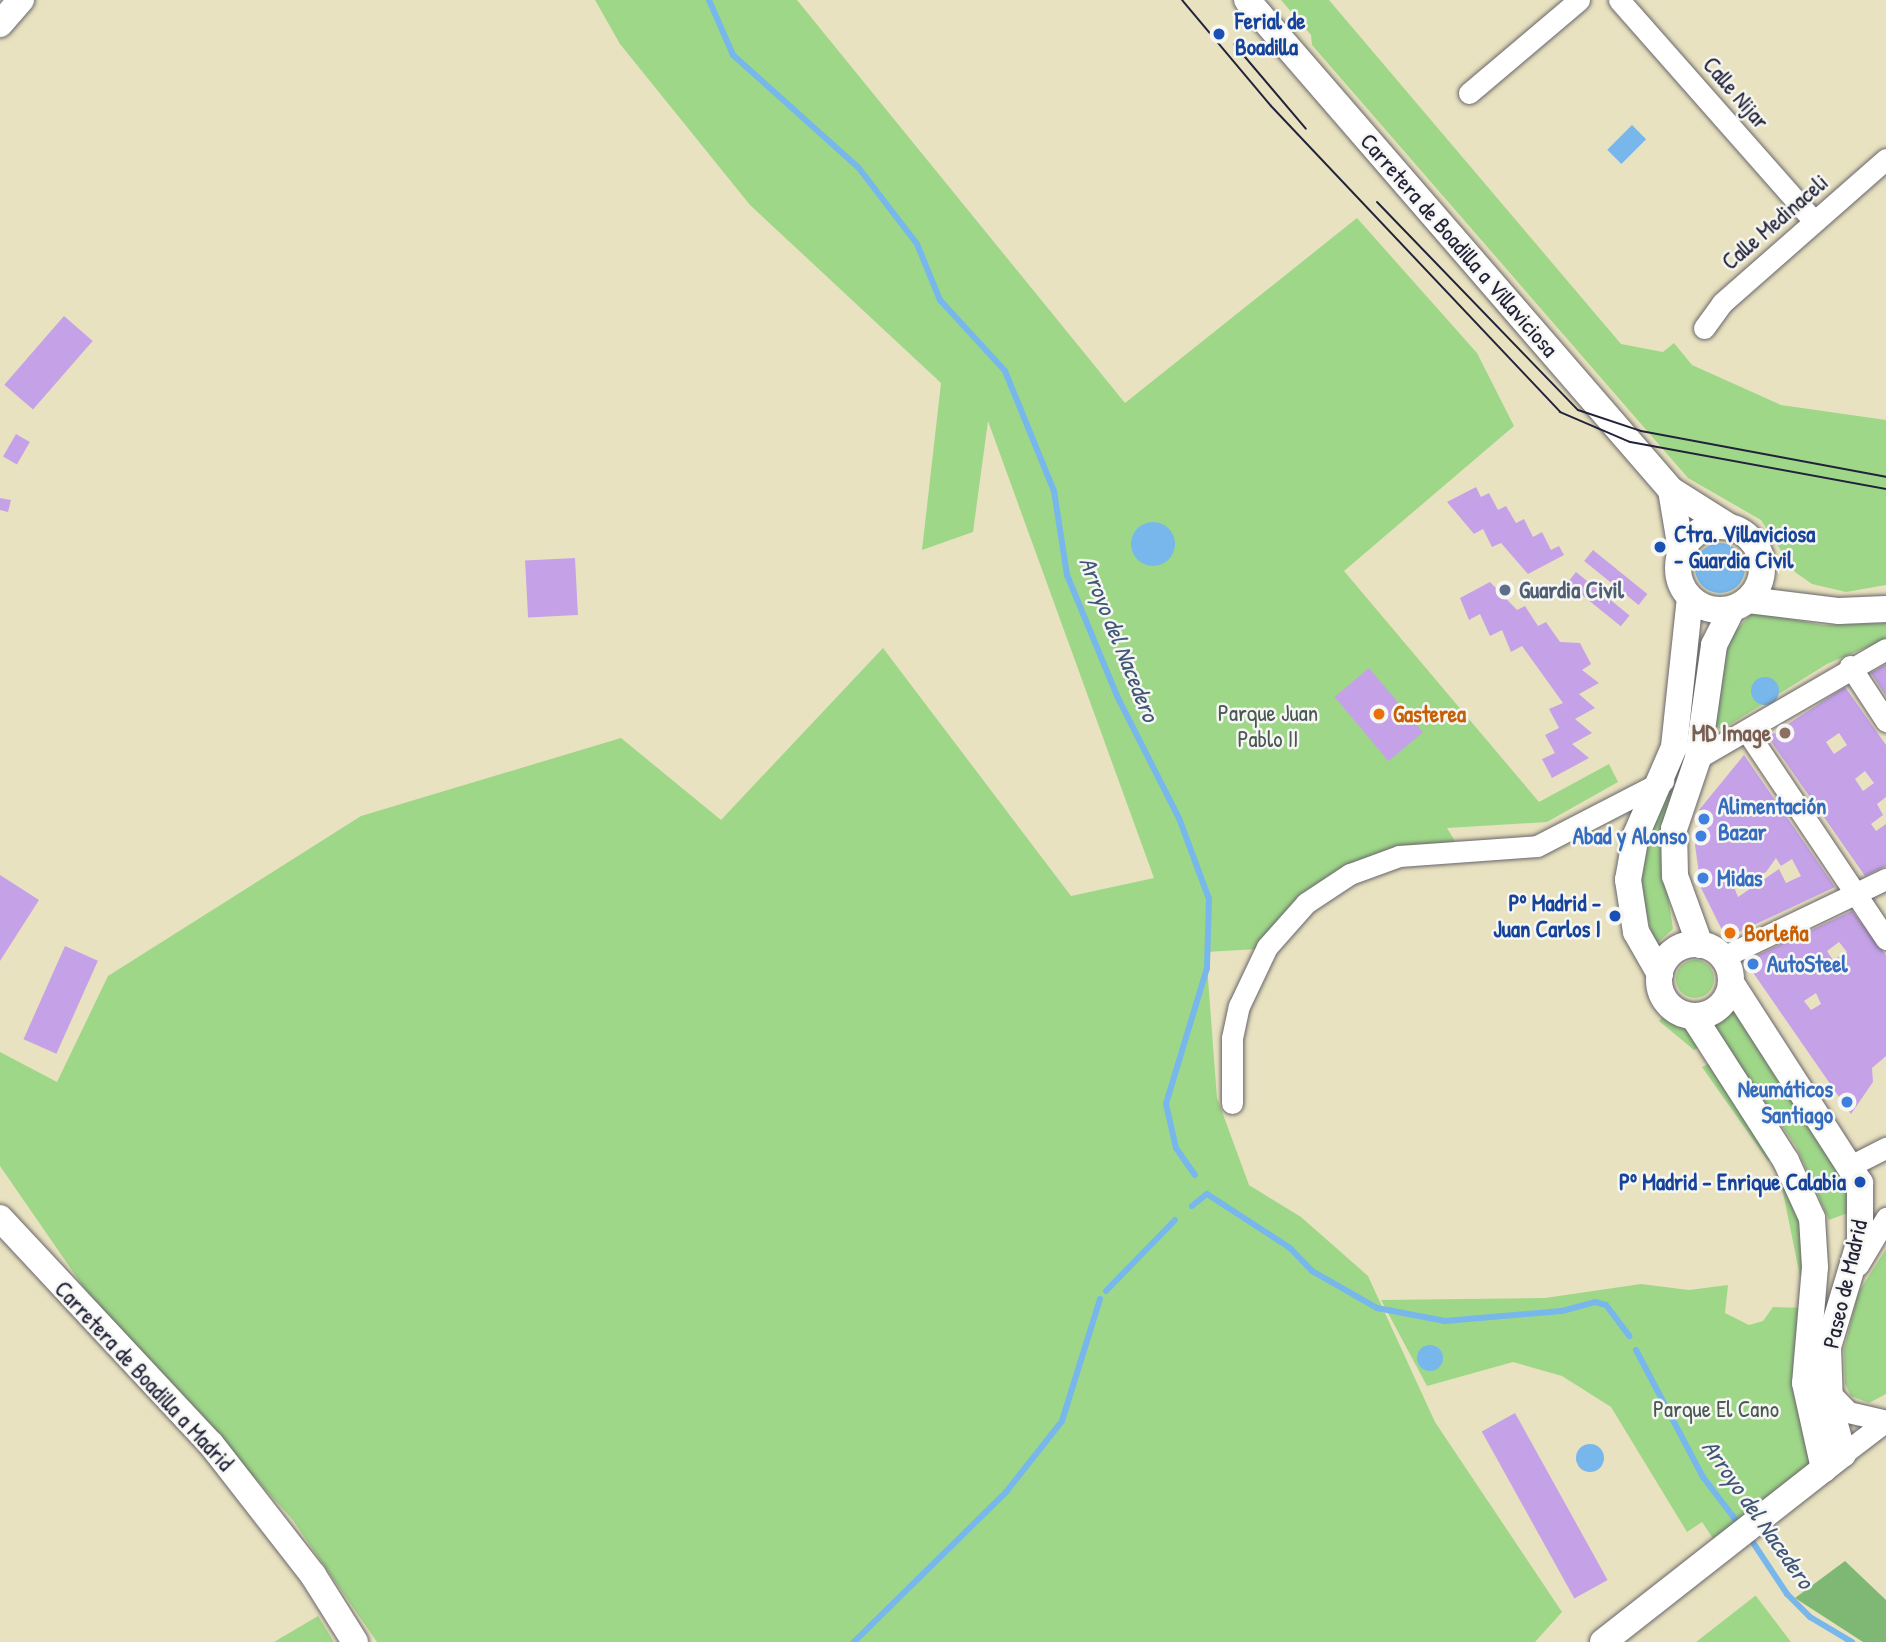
<!DOCTYPE html>
<html>
<head>
<meta charset="utf-8">
<style>
  body { margin:0 }
  #map { position:relative; width:1886px; height:1642px; overflow:hidden; background:#e9e2c0; font-family:"Patrick Hand",sans-serif }
  div>[style] { position:absolute }
  [style*='--x'] { left:calc(var(--x)*1px); top:calc(var(--y)*1px); width:calc(var(--w)*1px); rotate:calc(var(--a)*1deg) }
  .green>* { inset:0; background:#9fd789 }
  .round { border-radius:50% }
  .forest>* { inset:0; background:#7fb875 }
  .water>* { inset:0; background:#77b7eb; transform-origin:0 0 }
  .stream>* { height:6px; margin:-3px; padding:0 3px; transform-origin:3px; border-radius:3px; background:#77b7eb }
  .building>* { inset:0; background:#c5a2e8; transform-origin:0 0 }
  .roads { filter:drop-shadow(0 0 2px #68656a) drop-shadow(0 0 2px #68656a) }
  .minor>* { height:21px; margin:-10.5px; padding:0 10.5px; transform-origin:10.5px; border-radius:10.5px; background:#fff }
  .tertiary>* { height:26px; margin:-13px; padding:0 13px; transform-origin:13px; border-radius:13px; background:#fff }
  .tertiary>.ring { margin:-13px; padding:0; box-sizing:content-box; background:none; border:26px solid #fff; border-radius:50% }
  .tram>* { height:2px; margin:-1px; padding:0 1px; transform-origin:1px; border-radius:1px; background:#22223b }
  .dots>* { width:19px; height:19px; translate:-50% -50%; box-sizing:border-box; border:4px solid #f6f6f2; border-radius:50% }
  span { translate:-50% -50%; white-space:nowrap; text-align:center; line-height:1.15; -webkit-text-stroke:5px #f6f6f2; paint-order:stroke }
  .transit-label { font-size:23px; color:#164399; font-weight:700 }
  .left { translate:0 -50%; text-align:left }
  .right { translate:-100% -50%; text-align:right }
  .street-label { font-size:23px; color:#22223b }
  .service-label { font-size:23px; color:#4e5e75; font-weight:700 }
  .park-label { font-size:23px; color:#485852 }
  .food-label { font-size:23px; color:#c56008; font-weight:700 }
  .education-label { font-size:23px; color:#785e54; font-weight:700 }
  .shop-label { font-size:23px; color:#366cbe; font-weight:700 }
  .water-label { font-size:24px; color:#405679; font-style:italic }
</style>
</head>
<body>
<div id="map">
  <div class="green">
    <i style="clip-path:polygon(595px 0,797px 0,1125px 403px,1357px 218px,1477px 353px,1514px 426px,1344px 571px,1539px 802px,1609px 764px,1618px 782px,1547px 822px,1447px 828px,1455px 841px,1367px 858px,1258px 949px,1206px 952px,1217px 1098px,1249px 1185px,1301px 1217px,1368px 1276px,1435px 1422px,1562px 1612px,1535px 1642px,377px 1642px,292px 1519px,89px 1295px,0 1166px,0 1052px,57px 1082px,108px 976px,361px 816px,621px 738px,721px 820px,883px 648px,1071px 896px,1154px 878px,988px 421px,973px 532px,922px 550px,941px 383px,750px 205px,620px 44px)"></i>
    <i style="clip-path:polygon(1281px 0,1329px 0,1621px 344px,1663px 352px,1674px 343px,1692px 365px,1781px 405px,1886px 420px,1886px 585px,1846px 592px,1812px 584px,1795px 572px,1761px 520px,1688px 478px,1312px 45px,1311px 35px)"></i>
    <i style="clip-path:polygon(1753px 612px,1823px 625px,1886px 623px,1886px 639px,1827px 664px,1721px 730px,1715px 725px,1724px 656px,1730px 637px)"></i>
    <i style="clip-path:polygon(1674px 782px,1662px 857px,1673px 929px,1655px 945px,1639px 886px,1644px 843px)"></i>
    <i class="round" style="left:1676px;top:960px;width:38px;height:38px"></i>
    <i style="clip-path:polygon(1735px 1008px,1852px 1189px,1853px 1211px,1829px 1220px,1796px 1146px,1713px 1028px)"></i>
    <i style="clip-path:polygon(1666px 1013px,1682px 1021px,1703px 1045px,1694px 1050px,1659px 1021px)"></i>
    <i style="clip-path:polygon(1715px 1061px,1777px 1156px,1768px 1161px,1702px 1067px)"></i>
    <i style="clip-path:polygon(1780px 1178px,1798px 1196px,1809px 1271px,1800px 1276px)"></i>
    <i style="clip-path:polygon(1886px 1249px,1886px 1394px,1869px 1403px,1851px 1396px,1845px 1384px,1844px 1349px,1858px 1293px)"></i>
    <i style="clip-path:polygon(1641px 1284px,1689px 1290px,1728px 1285px,1725px 1313px,1749px 1325px,1763px 1321px,1773px 1307px,1809px 1308px,1820px 1467px,1718px 1546px,1702px 1522px,1687px 1532px,1611px 1407px,1562px 1376px,1513px 1362px,1427px 1386px,1381px 1300px,1545px 1298px)"></i>
    <i style="clip-path:polygon(1756px 1596px,1791px 1642px,1696px 1642px,1755px 1596px)"></i>
    <i style="clip-path:polygon(318px 1616px,334px 1642px,274px 1642px)"></i>
  </div>
  <div class="forest">
    <i style="clip-path:polygon(1845px 1561px,1886px 1600px,1886px 1642px,1863px 1642px,1795px 1598px)"></i>
  </div>
  <div class="water">
    <i style="left:1632px;top:125px;width:20px;height:35px;rotate:45deg"></i>
    <i class="round" style="left:1131px;top:522px;width:44px;height:44px"></i>
    <i class="round" style="left:1695px;top:543px;width:50px;height:50px"></i>
    <i class="round" style="left:1751px;top:677px;width:28px;height:28px"></i>
    <i class="round" style="left:1417px;top:1345px;width:26px;height:26px"></i>
    <i class="round" style="left:1576px;top:1444px;width:28px;height:28px"></i>
  </div>
  <div class="stream">
    <i style="--x:709;--y:0;--w:60;--a:66.4"></i>
    <i style="--x:733;--y:55;--w:168;--a:41.9"></i>
    <i style="--x:858;--y:167;--w:97;--a:52.5"></i>
    <i style="--x:917;--y:244;--w:61;--a:67.7"></i>
    <i style="--x:940;--y:300;--w:96;--a:47.5"></i>
    <i style="--x:1005;--y:371;--w:130;--a:67.8"></i>
    <i style="--x:1054;--y:491;--w:85;--a:81.2"></i>
    <i style="--x:1067;--y:575;--w:133;--a:67.5"></i>
    <i style="--x:1118;--y:698;--w:135;--a:63.1"></i>
    <i style="--x:1179;--y:818;--w:86;--a:69.7"></i>
    <i style="--x:1209;--y:899;--w:69;--a:91.7"></i>
    <i style="--x:1207;--y:968;--w:142;--a:106.8"></i>
    <i style="--x:1166;--y:1104;--w:45;--a:77.2"></i>
    <i style="--x:1176;--y:1148;--w:33;--a:55"></i>
    <i style="--x:1192;--y:1206;--w:19;--a:-39"></i>
    <i style="--x:1207;--y:1194;--w:99;--a:33"></i>
    <i style="--x:1290;--y:1248;--w:32;--a:46"></i>
    <i style="--x:1312;--y:1271;--w:75;--a:29.6"></i>
    <i style="--x:1377;--y:1308;--w:69;--a:10.8"></i>
    <i style="--x:1445;--y:1321;--w:117;--a:-4.9"></i>
    <i style="--x:1562;--y:1311;--w:34;--a:-15"></i>
    <i style="--x:1595;--y:1302;--w:11;--a:15"></i>
    <i style="--x:1606;--y:1305;--w:39;--a:53"></i>
    <i style="--x:1106;--y:1291;--w:99;--a:-45.8"></i>
    <i style="--x:1636;--y:1350;--w:144;--a:62.2"></i>
    <i style="--x:1703;--y:1477;--w:63;--a:52.8"></i>
    <i style="--x:1748;--y:1535;--w:71;--a:56.5"></i>
    <i style="--x:1787;--y:1594;--w:33;--a:45"></i>
    <i style="--x:1810;--y:1617;--w:49;--a:30.8"></i>
    <i style="--x:854;--y:1642;--w:214;--a:-44.6"></i>
    <i style="--x:1006;--y:1492;--w:90;--a:-51.7"></i>
    <i style="--x:1062;--y:1421;--w:128;--a:-72.7"></i>
  </div>
  <div class="building">
    <i style="left:64px;top:316px;width:38px;height:91px;rotate:41deg"></i>
    <i style="left:16px;top:434px;width:16px;height:26px;rotate:30deg"></i>
    <i style="clip-path:polygon(1476px 487px,1481px 497px,1489px 493px,1498px 510px,1506px 506px,1516px 523px,1524px 519px,1533px 537px,1542px 532px,1551px 550px,1559px 546px,1564px 555px,1528px 574px,1501px 543px,1492px 547px,1483px 529px,1474px 534px,1447px 502px)"></i>
    <i style="clip-path:polygon(0 498px,11px 500px,8px 512px,0 510px)"></i>
    <i style="left:1593px;top:550px;width:70px;height:14px;rotate:39deg"></i>
    <i style="left:575px;top:558px;width:57px;height:50px;rotate:87deg"></i>
    <i style="left:1576px;top:572px;width:69px;height:14px;rotate:39deg"></i>
    <i style="clip-path:polygon(1490px 582px,1517px 610px,1525px 606px,1538px 626px,1546px 622px,1560px 642px,1580px 643px,1591px 664px,1582px 670px,1599px 683px,1579px 694px,1595px 708px,1575px 719px,1592px 733px,1572px 744px,1589px 758px,1552px 778px,1542px 759px,1555px 753px,1545px 735px,1559px 728px,1549px 709px,1563px 703px,1522px 646px,1511px 652px,1502px 630px,1490px 636px,1480px 614px,1469px 620px,1460px 598px)"></i>
    <i style="clip-path:polygon(1886px 664px,1886px 696px,1871px 673px)"></i>
    <i style="left:1369px;top:668px;width:84px;height:45px;rotate:50deg"></i>
    <i style="clip-path:polygon(evenodd,1845px 687px,1886px 745px,1886px 797px,1877px 804px,1883px 815px,1871px 824px,1876px 831px,1886px 824px,1886px 866px,1865px 876px,1768px 737px,1845px 687px,1839px 733px,1847px 745px,1834px 754px,1826px 742px,1839px 733px,1845px 687px,1865px 771px,1874px 783px,1863px 791px,1855px 779px,1865px 771px)"></i>
    <i style="clip-path:polygon(evenodd,1744px 755px,1835px 887px,1726px 938px,1701px 888px,1695px 845px,1704px 812px,1699px 810px,1744px 755px,1776px 858px,1781px 866px,1792px 859px,1801px 876px,1786px 883px,1779px 869px,1738px 897px,1734px 887px,1766px 872px,1776px 858px)"></i>
    <i style="clip-path:polygon(0 875px,39px 900px,0 961px)"></i>
    <i style="clip-path:polygon(evenodd,1852px 911px,1886px 955px,1886px 1056px,1872px 1068px,1873px 1082px,1851px 1114px,1745px 961px,1852px 911px,1839px 942px,1847px 952px,1833px 960px,1827px 951px,1839px 942px,1852px 911px,1816px 993px,1821px 1004px,1811px 1010px,1804px 1001px,1816px 993px)"></i>
    <i style="left:65px;top:946px;width:36px;height:102px;rotate:24deg"></i>
    <i style="left:1515px;top:1413px;width:191px;height:38px;rotate:61deg"></i>
  </div>
  <div class="roads">
    <div class="minor">
      <i style="--x:1619;--y:0;--w:295;--a:48.6"></i>
      <i style="--x:1469;--y:93;--w:144;--a:-40.2"></i>
      <i style="--x:1704;--y:328;--w:31;--a:-54"></i>
      <i style="--x:1722;--y:303;--w:218;--a:-41.3"></i>
      <i style="--x:1850;--y:666;--w:66;--a:56.8"></i>
      <i style="--x:1748;--y:733;--w:248;--a:56.2"></i>
      <i style="--x:1698;--y:758;--w:217;--a:-30.1"></i>
      <i style="--x:1723;--y:957;--w:181;--a:-25.6"></i>
      <i style="--x:1232;--y:1103;--w:65;--a:-90"></i>
      <i style="--x:1232;--y:1038;--w:33;--a:-78"></i>
      <i style="--x:1239;--y:1006;--w:65;--a:-64.6"></i>
      <i style="--x:1267;--y:947;--w:59;--a:-48.4"></i>
      <i style="--x:1306;--y:903;--w:53;--a:-33.4"></i>
      <i style="--x:1350;--y:874;--w:52;--a:-20.2"></i>
      <i style="--x:1399;--y:856;--w:138;--a:-4.1"></i>
      <i style="--x:1537;--y:846;--w:142;--a:-27.3"></i>
      <i style="--x:1852;--y:1165;--w:38;--a:-27"></i>
      <i style="--x:1858;--y:1265;--w:55;--a:-59.2"></i>
      <i style="--x:1828;--y:1391;--w:29;--a:46"></i>
      <i style="--x:1848;--y:1412;--w:39;--a:13"></i>
      <i style="--x:1843;--y:1454;--w:54;--a:-37.5"></i>
    </div>
    <div class="tertiary">
      <i style="--x:1247;--y:0;--w:648;--a:49.13"></i>
      <i style="--x:1671;--y:490;--w:67;--a:32.3"></i>
      <i style="--x:0;--y:24;--w:32;--a:-49"></i>
      <i style="--x:1671;--y:490;--w:61;--a:80.5"></i>
      <i class="ring" style="left:1678px;top:526px;width:58px;height:58px"></i>
      <i style="--x:1748;--y:600;--w:92;--a:6.9"></i>
      <i style="--x:1839;--y:611;--w:47;--a:-2.4"></i>
      <i class="ring" style="left:1659px;top:944px;width:46px;height:46px"></i>
      <i style="--x:1700;--y:945;--w:73;--a:-109.9"></i>
      <i style="--x:1675;--y:876;--w:47;--a:-91.2"></i>
      <i style="--x:1674;--y:829;--w:75;--a:-71.3"></i>
      <i style="--x:1698;--y:758;--w:114;--a:-81.9"></i>
      <i style="--x:1714;--y:645;--w:40;--a:-63.4"></i>
      <i style="--x:1660;--y:974;--w:48;--a:-119.7"></i>
      <i style="--x:1636;--y:932;--w:53;--a:-98.7"></i>
      <i style="--x:1628;--y:880;--w:46;--a:-79.9"></i>
      <i style="--x:1636;--y:835;--w:96;--a:-66.6"></i>
      <i style="--x:1674;--y:747;--w:150;--a:-83.9"></i>
      <i style="--x:1693;--y:1016;--w:172;--a:57.3"></i>
      <i style="--x:1786;--y:1161;--w:63;--a:65.5"></i>
      <i style="--x:1812;--y:1218;--w:49;--a:86.5"></i>
      <i style="--x:1815;--y:1267;--w:116;--a:94.9"></i>
      <i style="--x:1805;--y:1383;--w:88;--a:77.5"></i>
      <i style="--x:0;--y:1218;--w:309;--a:47"></i>
      <i style="--x:211;--y:1444;--w:166;--a:52.1"></i>
      <i style="--x:313;--y:1575;--w:79;--a:57.9"></i>
      <i style="--x:1603;--y:1642;--w:305;--a:-38.1"></i>
      <i style="--x:1843;--y:1454;--w:50;--a:-105.2"></i>
      <i style="--x:1830;--y:1406;--w:59;--a:-91.9"></i>
      <i style="--x:1828;--y:1347;--w:112;--a:-73.3"></i>
      <i style="--x:1860;--y:1240;--w:57;--a:-90"></i>
      <i style="--x:1860;--y:1183;--w:238;--a:-122.8"></i>
    </div>
  </div>
  <div class="tram">
    <i style="--x:1182;--y:0;--w:138;--a:50"></i>
    <i style="--x:1271;--y:106;--w:421;--a:46.6"></i>
    <i style="--x:1560;--y:412;--w:76;--a:23.2"></i>
    <i style="--x:1630;--y:442;--w:260;--a:10.4"></i>
    <i style="--x:1234;--y:44;--w:111;--a:49.7"></i>
    <i style="--x:1377;--y:202;--w:289;--a:46"></i>
    <i style="--x:1578;--y:410;--w:66;--a:18.4"></i>
    <i style="--x:1641;--y:431;--w:249;--a:10.6"></i>
  </div>
  <div class="dots">
    <i style="left:1219px;top:34px;background:#1a4fb4"></i>
    <i style="left:1660px;top:547px;background:#1a4fb4"></i>
    <i style="left:1505px;top:590px;background:#5c6f8a"></i>
    <i style="left:1379px;top:714px;background:#e8710a"></i>
    <i style="left:1785px;top:733px;background:#8d6e63"></i>
    <i style="left:1704px;top:819px;background:#3f7fe0"></i>
    <i style="left:1701px;top:836px;background:#3f7fe0"></i>
    <i style="left:1703px;top:878px;background:#3f7fe0"></i>
    <i style="left:1615px;top:916px;background:#1a4fb4"></i>
    <i style="left:1730px;top:933px;background:#e8710a"></i>
    <i style="left:1753px;top:964px;background:#3f7fe0"></i>
    <i style="left:1847px;top:1102px;background:#3f7fe0"></i>
    <i style="left:1860px;top:1182px;background:#1a4fb4"></i>
  </div>
  <div class="transit-label">
    <span class="left" style="left:1235px;top:34px">Ferial de<br>Boadilla</span>
    <span class="left" style="left:1674px;top:547px">Ctra. Villaviciosa<br>- Guardia Civil</span>
    <span class="right" style="left:1601px;top:916px">Pº Madrid -<br>Juan Carlos I</span>
    <span class="right" style="left:1846px;top:1182px">Pº Madrid - Enrique Calabia</span>
  </div>
  <div class="street-label">
    <span style="left:1736px;top:93px;rotate:49deg">Calle Nijar</span>
    <span style="left:1775px;top:222px;rotate:-41deg">Calle Medinaceli</span>
    <span style="left:1459px;top:245px;rotate:49deg">Carretera de Boadilla a Villaviciosa</span>
    <span style="left:1845px;top:1284px;rotate:-77deg">Paseo de Madrid</span>
    <span style="left:144px;top:1376px;rotate:47deg">Carretera de Boadilla a Madrid</span>
  </div>
  <div class="service-label">
    <span class="left" style="left:1519px;top:590px">Guardia Civil</span>
  </div>
  <div class="park-label">
    <span style="left:1268px;top:726px">Parque Juan<br>Pablo II</span>
    <span style="left:1716px;top:1409px">Parque El Cano</span>
  </div>
  <div class="food-label">
    <span class="left" style="left:1393px;top:714px">Gasterea</span>
    <span class="left" style="left:1744px;top:933px">Borleña</span>
  </div>
  <div class="education-label">
    <span class="right" style="left:1771px;top:733px">MD Image</span>
  </div>
  <div class="shop-label">
    <span class="left" style="left:1718px;top:819px">Alimentación<br>Bazar</span>
    <span class="right" style="left:1687px;top:836px">Abad y Alonso</span>
    <span class="left" style="left:1717px;top:878px">Midas</span>
    <span class="left" style="left:1767px;top:964px">AutoSteel</span>
    <span class="right" style="left:1833px;top:1102px">Neumáticos<br>Santiago</span>
  </div>
  <div class="water-label">
    <span style="left:1119px;top:639px;rotate:68deg">Arroyo del Nacedero</span>
    <span style="left:1758px;top:1514px;rotate:55deg">Arroyo del Nacedero</span>
  </div>
</div>
</body>
</html>
